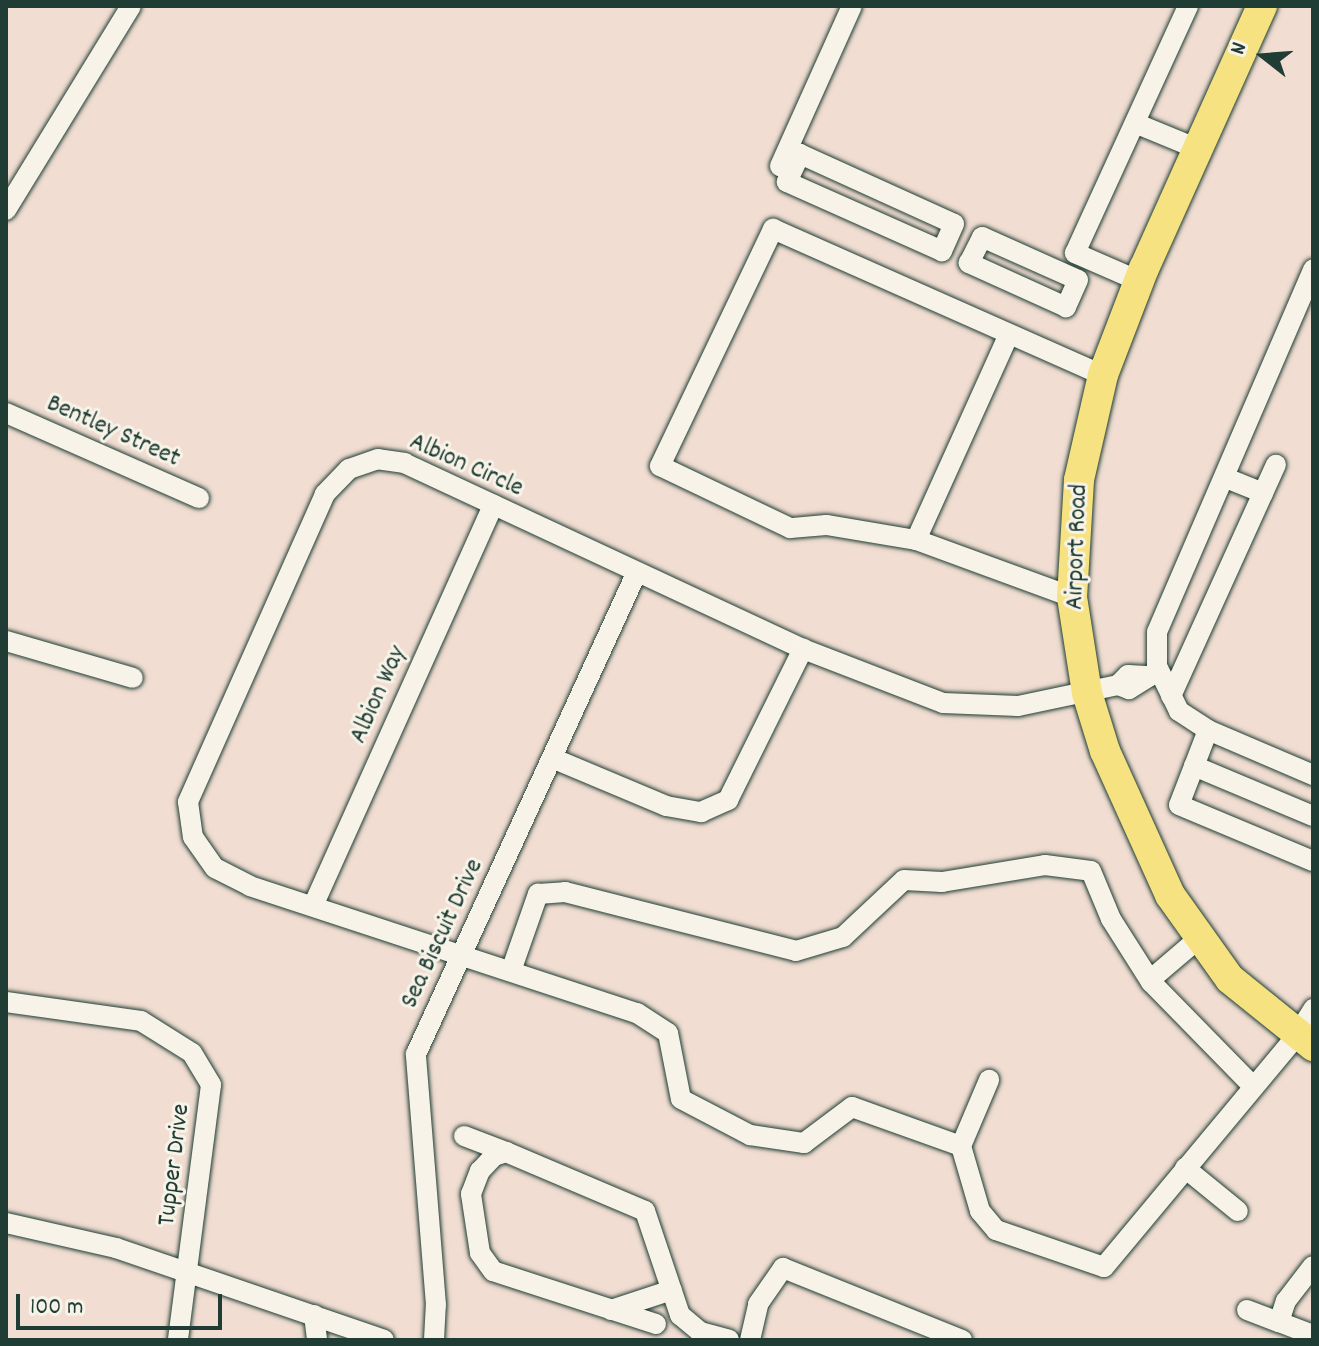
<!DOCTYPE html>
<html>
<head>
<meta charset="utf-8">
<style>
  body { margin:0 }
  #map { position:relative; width:1319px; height:1346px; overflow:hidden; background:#f1ddd2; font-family:Dekko,sans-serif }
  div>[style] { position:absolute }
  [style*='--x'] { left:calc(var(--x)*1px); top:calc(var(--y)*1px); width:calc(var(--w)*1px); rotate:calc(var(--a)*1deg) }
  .roads { filter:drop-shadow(0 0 2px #1f3d34) drop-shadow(0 0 2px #1f3d34) }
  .minor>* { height:20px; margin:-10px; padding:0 10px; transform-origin:10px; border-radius:10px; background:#f7f3e8 }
  .highway>* { height:30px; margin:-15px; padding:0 15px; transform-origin:15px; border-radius:15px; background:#f6e281 }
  span { translate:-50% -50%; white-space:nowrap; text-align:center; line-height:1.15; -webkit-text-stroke:6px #f7f3e8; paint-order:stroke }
  .street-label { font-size:26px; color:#1f3d34 }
  .frame { position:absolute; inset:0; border:8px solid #1f3d34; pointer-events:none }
  .north { position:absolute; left:1223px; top:16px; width:80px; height:80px; -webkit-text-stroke:6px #f7f3e8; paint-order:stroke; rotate:287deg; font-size:22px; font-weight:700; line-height:32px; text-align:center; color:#1f3d34 }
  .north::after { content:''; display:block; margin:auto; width:28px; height:36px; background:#1f3d34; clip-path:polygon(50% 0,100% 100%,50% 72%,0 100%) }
  .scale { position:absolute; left:16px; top:1294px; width:206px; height:36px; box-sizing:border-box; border:4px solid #1f3d34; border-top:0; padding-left:10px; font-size:24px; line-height:28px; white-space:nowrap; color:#1f3d34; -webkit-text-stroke:6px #f7f3e8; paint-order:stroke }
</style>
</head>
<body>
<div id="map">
  <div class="roads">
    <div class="minor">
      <i style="--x:1135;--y:123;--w:68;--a:22.4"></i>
      <i style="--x:800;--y:154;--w:169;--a:24.4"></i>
      <i style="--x:954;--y:224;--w:30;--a:114"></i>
      <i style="--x:942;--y:251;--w:170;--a:-156"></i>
      <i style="--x:787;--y:182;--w:31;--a:-65"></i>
      <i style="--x:784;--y:168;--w:4;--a:-153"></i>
      <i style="--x:780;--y:166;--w:175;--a:-65.8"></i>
      <i style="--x:6;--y:210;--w:239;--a:-58.5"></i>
      <i style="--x:982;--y:237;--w:105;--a:24.1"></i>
      <i style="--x:1078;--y:280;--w:30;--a:114"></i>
      <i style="--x:1066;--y:307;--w:107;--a:-155.6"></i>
      <i style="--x:969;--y:263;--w:29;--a:-63"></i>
      <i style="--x:1139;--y:281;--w:70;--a:-156.4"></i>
      <i style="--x:1075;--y:253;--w:272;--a:-65.4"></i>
      <i style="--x:6;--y:413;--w:211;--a:23.8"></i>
      <i style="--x:1226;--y:478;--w:40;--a:22"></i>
      <i style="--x:916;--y:540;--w:224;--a:-65.7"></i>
      <i style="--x:1072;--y:597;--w:166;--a:-159.9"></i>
      <i style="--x:916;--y:540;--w:91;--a:-170.5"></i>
      <i style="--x:826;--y:525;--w:36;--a:175"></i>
      <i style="--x:790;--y:528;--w:144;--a:-154.5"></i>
      <i style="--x:660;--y:466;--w:263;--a:-64.5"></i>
      <i style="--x:773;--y:229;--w:361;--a:23.9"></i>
      <i style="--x:6;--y:641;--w:132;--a:16.2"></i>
      <i style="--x:1118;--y:685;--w:14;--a:-45"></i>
      <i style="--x:1128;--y:675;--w:22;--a:3"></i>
      <i style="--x:1150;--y:676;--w:25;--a:148"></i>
      <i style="--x:1129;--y:689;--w:12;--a:-160"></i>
      <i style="--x:1118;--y:685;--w:102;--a:168.1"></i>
      <i style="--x:1018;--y:706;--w:75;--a:-177.7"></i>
      <i style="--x:943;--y:703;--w:150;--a:-158.9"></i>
      <i style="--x:803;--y:649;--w:439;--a:-155"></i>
      <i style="--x:405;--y:463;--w:27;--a:-172"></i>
      <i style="--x:378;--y:459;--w:31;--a:161"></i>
      <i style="--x:349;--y:469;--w:35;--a:134"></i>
      <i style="--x:325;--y:494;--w:337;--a:114"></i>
      <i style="--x:188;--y:802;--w:35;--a:82"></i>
      <i style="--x:193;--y:837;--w:38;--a:55"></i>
      <i style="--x:215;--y:868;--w:39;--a:27"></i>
      <i style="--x:250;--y:886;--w:407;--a:18.2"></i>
      <i style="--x:637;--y:1013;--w:37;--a:33"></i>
      <i style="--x:668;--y:1033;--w:67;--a:78.9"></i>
      <i style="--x:681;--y:1099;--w:78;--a:27.6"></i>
      <i style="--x:750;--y:1135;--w:55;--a:8.4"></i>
      <i style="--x:804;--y:1143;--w:60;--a:-36.9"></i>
      <i style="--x:852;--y:1107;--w:116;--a:19.7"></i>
      <i style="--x:961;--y:1146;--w:68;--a:73.7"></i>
      <i style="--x:980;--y:1211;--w:25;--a:50"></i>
      <i style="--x:996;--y:1230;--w:114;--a:18.9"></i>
      <i style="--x:1104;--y:1267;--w:302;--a:-50.2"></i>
      <i style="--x:1297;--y:1035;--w:31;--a:-58"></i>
      <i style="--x:1171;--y:696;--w:254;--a:-65.6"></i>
      <i style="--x:1208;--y:730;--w:35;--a:-147"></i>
      <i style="--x:1179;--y:711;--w:50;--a:-116.1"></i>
      <i style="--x:1157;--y:666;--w:34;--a:-90"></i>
      <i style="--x:1157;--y:632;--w:395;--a:-66.7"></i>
      <i style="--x:552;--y:758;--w:124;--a:22.8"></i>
      <i style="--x:666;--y:806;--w:36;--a:10"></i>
      <i style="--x:701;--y:812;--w:30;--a:-24"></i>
      <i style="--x:728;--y:800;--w:169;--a:-63.6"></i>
      <i style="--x:1194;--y:766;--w:129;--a:22.8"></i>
      <i style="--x:1313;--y:775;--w:114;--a:-156.8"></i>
      <i style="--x:1208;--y:730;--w:80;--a:111.1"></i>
      <i style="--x:1179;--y:805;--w:145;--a:22.7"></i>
      <i style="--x:313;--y:906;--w:440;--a:-65.8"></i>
      <i style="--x:511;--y:971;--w:82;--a:-70.7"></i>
      <i style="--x:538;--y:894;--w:27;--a:-4"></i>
      <i style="--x:565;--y:892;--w:238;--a:14.3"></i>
      <i style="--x:796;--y:951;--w:49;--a:-16.6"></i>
      <i style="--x:843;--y:937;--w:83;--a:-43.1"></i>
      <i style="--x:904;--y:880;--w:38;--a:3"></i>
      <i style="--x:942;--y:882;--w:104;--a:-9.4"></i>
      <i style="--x:1045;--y:865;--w:46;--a:7.4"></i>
      <i style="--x:1091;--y:871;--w:52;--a:67.4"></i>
      <i style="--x:1111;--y:919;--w:75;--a:57.6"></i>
      <i style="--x:1151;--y:982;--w:144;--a:45.6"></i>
      <i style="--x:1150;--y:980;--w:63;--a:-40.5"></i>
      <i style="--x:6;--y:1002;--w:136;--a:8"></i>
      <i style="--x:141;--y:1021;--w:60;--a:32.1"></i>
      <i style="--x:192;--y:1053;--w:37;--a:59"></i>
      <i style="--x:211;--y:1085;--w:257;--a:97.4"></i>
      <i style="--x:464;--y:1136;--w:45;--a:20.9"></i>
      <i style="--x:961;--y:1146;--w:72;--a:-67"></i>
      <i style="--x:1185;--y:1168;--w:68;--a:39.1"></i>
      <i style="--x:6;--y:1223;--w:113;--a:12.8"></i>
      <i style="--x:116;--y:1248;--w:283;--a:18.9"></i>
      <i style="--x:611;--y:1310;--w:64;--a:-18.2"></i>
      <i style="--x:1247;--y:1310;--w:34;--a:21"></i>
      <i style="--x:1279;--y:1322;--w:22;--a:-72"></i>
      <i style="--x:1286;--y:1301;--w:44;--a:-52.4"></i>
      <i style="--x:314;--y:1315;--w:25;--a:83"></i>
      <i style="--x:1279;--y:1322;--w:36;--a:21"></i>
      <i style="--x:656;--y:1324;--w:171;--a:-162"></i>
      <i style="--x:493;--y:1271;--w:22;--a:-126"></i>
      <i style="--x:480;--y:1253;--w:60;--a:-98.7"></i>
      <i style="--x:471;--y:1194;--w:25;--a:-69"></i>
      <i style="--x:480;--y:1171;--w:21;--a:-47"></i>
      <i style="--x:494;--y:1156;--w:13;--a:-18"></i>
      <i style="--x:506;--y:1152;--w:151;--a:23"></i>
      <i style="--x:645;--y:1211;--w:110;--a:71.4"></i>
      <i style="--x:680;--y:1315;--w:26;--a:40"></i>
      <i style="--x:700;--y:1332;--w:30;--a:15"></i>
      <i style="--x:434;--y:1340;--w:35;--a:-87"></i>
      <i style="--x:436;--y:1305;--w:252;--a:-94.6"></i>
      <i style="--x:416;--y:1054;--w:528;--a:-65.38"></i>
      <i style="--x:750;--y:1340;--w:37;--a:-77"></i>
      <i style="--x:758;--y:1304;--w:44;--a:-55.2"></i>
      <i style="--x:783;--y:1268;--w:193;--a:21.9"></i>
    </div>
    <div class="highway">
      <i style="--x:1262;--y:6;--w:287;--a:114.2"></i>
      <i style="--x:1144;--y:268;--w:115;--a:111"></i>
      <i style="--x:1103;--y:375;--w:108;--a:102.9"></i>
      <i style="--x:1079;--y:480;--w:117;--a:93.4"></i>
      <i style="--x:1072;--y:597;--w:97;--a:81.1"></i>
      <i style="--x:1087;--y:693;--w:61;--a:72.8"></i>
      <i style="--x:1105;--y:751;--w:158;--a:65.7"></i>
      <i style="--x:1170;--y:895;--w:103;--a:54.5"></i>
      <i style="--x:1230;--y:979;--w:107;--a:38.9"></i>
    </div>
  </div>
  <div class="street-label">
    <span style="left:113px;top:432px;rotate:24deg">Bentley Street</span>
    <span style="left:466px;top:466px;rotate:24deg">Albion Circle</span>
    <span style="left:1078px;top:547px;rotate:-88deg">Airport Road</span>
    <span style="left:379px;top:695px;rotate:-66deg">Albion Way</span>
    <span style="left:443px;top:934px;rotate:-65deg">Sea Biscuit Drive</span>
    <span style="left:175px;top:1165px;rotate:-83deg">Tupper Drive</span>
  </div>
  <div class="frame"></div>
  <div class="north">N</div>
  <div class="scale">100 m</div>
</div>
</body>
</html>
